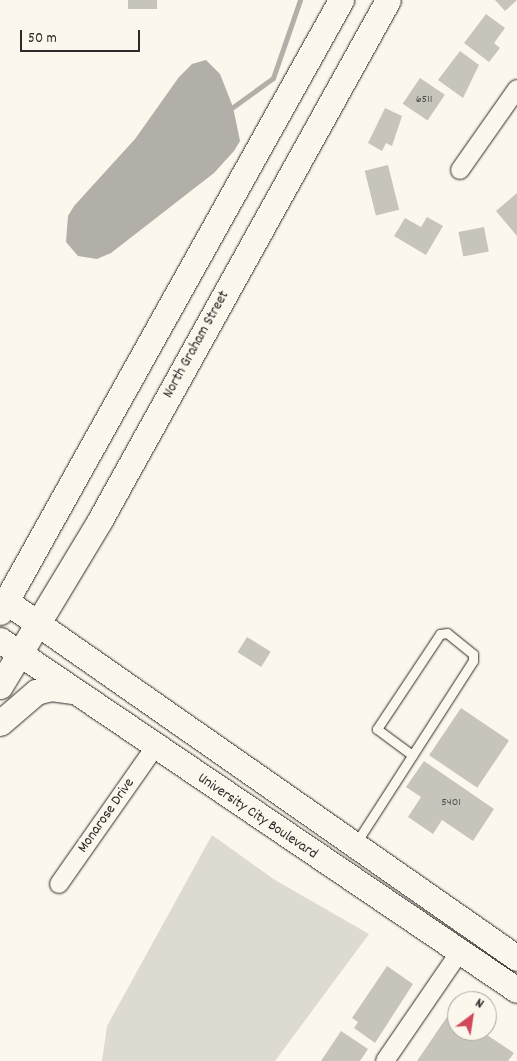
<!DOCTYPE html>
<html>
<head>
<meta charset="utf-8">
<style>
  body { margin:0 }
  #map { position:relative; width:517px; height:1061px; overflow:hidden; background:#fbf7ec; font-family:Dekko,sans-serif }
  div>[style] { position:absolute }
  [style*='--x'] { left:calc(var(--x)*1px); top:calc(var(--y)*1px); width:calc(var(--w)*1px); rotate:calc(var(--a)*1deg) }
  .green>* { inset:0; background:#dddad0 }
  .water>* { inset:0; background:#b1afa7 }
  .stream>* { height:5px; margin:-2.5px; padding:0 2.5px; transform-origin:2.5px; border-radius:2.5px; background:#b1afa7 }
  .building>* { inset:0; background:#c7c4bc; transform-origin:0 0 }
  .roads { filter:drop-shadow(0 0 1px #2b2b2b) drop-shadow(0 0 1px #2b2b2b) }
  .service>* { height:9px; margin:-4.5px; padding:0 4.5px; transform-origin:4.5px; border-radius:4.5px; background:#fbf7ec }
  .minor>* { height:18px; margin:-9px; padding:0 9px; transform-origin:9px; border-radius:9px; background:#fbf7ec }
  .secondary>* { height:25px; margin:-12.5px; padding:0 12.5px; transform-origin:12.5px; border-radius:12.5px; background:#fbf7ec }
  span { translate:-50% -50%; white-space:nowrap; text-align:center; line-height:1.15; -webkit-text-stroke:4px #fbf7ec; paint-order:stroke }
  .number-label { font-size:12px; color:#52514f }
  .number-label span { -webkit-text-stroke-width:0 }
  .street-label { font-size:15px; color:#2b2b2b }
  .north { position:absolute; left:447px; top:991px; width:50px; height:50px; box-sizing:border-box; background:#fbf7ec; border:1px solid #a8a59f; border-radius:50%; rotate:31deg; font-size:14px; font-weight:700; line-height:20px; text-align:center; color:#2b2b2b }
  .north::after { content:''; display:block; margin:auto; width:18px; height:22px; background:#d1495b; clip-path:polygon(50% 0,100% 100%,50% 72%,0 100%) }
  .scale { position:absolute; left:20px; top:30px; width:120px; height:22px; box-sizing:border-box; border:2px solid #2b2b2b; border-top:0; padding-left:6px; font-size:15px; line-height:18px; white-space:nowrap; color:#2b2b2b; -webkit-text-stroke:4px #fbf7ec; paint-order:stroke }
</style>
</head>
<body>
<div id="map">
  <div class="green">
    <i style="clip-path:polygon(212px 835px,275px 880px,369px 934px,275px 1061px,102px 1061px,107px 1026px)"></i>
  </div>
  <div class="water">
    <i style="clip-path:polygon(206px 60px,220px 74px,233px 107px,240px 141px,234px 151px,214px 173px,111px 253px,97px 259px,78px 256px,66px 242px,68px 216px,74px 206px,135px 139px,179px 77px,192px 64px)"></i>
  </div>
  <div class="stream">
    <i style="--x:233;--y:107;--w:49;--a:-35.9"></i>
    <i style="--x:273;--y:78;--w:83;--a:-70.9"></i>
  </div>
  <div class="building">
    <i style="left:128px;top:0;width:29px;height:9px"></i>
    <i style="clip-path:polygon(495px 0,517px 0,505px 11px)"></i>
    <i style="clip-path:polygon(486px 14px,505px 28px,494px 43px,500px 48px,489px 62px,464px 43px)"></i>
    <i style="clip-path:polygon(460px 51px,479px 65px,463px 98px,438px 80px)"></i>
    <i style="left:420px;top:78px;width:30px;height:31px;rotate:34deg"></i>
    <i style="clip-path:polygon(385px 108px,402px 116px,392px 146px,386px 143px,382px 151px,368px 143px)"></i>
    <i style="left:388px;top:165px;width:46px;height:24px;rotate:76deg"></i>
    <i style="clip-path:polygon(517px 193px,517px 236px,496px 211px)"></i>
    <i style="clip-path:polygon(427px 217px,443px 226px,426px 255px,394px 236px,405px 218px,421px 227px)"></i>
    <i style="left:484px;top:227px;width:25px;height:26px;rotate:79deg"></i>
    <i style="left:247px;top:637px;width:28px;height:18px;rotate:32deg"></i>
    <i style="left:461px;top:708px;width:58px;height:57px;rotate:34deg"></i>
    <i style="clip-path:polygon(424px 761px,494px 809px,473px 841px,442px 820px,433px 834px,408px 817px,421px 797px,406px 787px)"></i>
    <i style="clip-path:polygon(387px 966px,413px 984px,375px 1043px,354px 1028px,358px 1022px,352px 1018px)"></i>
    <i style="clip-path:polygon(451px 1011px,457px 1015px,457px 1031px,481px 1031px,514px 1053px,508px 1061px,417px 1061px)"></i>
    <i style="clip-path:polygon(341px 1031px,368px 1049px,360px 1061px,321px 1061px)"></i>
  </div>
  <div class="roads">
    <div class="service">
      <i style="--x:356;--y:843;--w:216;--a:-57.3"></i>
      <i style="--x:473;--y:661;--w:7;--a:-90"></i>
      <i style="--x:473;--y:654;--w:33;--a:-141"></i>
      <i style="--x:447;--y:633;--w:7;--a:172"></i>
      <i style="--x:440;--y:634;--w:114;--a:123.6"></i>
      <i style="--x:377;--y:729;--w:44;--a:36.6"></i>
    </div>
    <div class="minor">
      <i style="--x:460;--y:170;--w:99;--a:-54.9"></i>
      <i style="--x:59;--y:884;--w:167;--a:-55"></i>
      <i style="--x:385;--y:1061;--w:131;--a:-55.6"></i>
    </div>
    <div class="secondary">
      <i style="--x:7;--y:602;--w:622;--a:34.92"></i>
      <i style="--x:0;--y:612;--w:701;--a:-60.87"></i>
      <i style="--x:0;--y:640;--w:624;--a:34.1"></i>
      <i style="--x:0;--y:686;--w:194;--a:-58.9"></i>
      <i style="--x:100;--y:520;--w:594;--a:-61.02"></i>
      <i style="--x:0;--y:723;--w:48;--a:-40.7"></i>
      <i style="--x:36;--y:692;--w:16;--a:-15"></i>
      <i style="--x:51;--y:688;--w:22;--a:8"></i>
    </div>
  </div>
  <div class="number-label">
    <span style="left:424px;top:100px">6511</span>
    <span style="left:451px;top:803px">5401</span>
  </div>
  <div class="street-label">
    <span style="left:197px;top:345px;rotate:-61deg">North Graham Street</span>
    <span style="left:107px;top:816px;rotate:-55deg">Monarose Drive</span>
    <span style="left:257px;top:817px;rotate:34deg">University City Boulevard</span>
  </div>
  <div class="north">N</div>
  <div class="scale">50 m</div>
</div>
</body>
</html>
